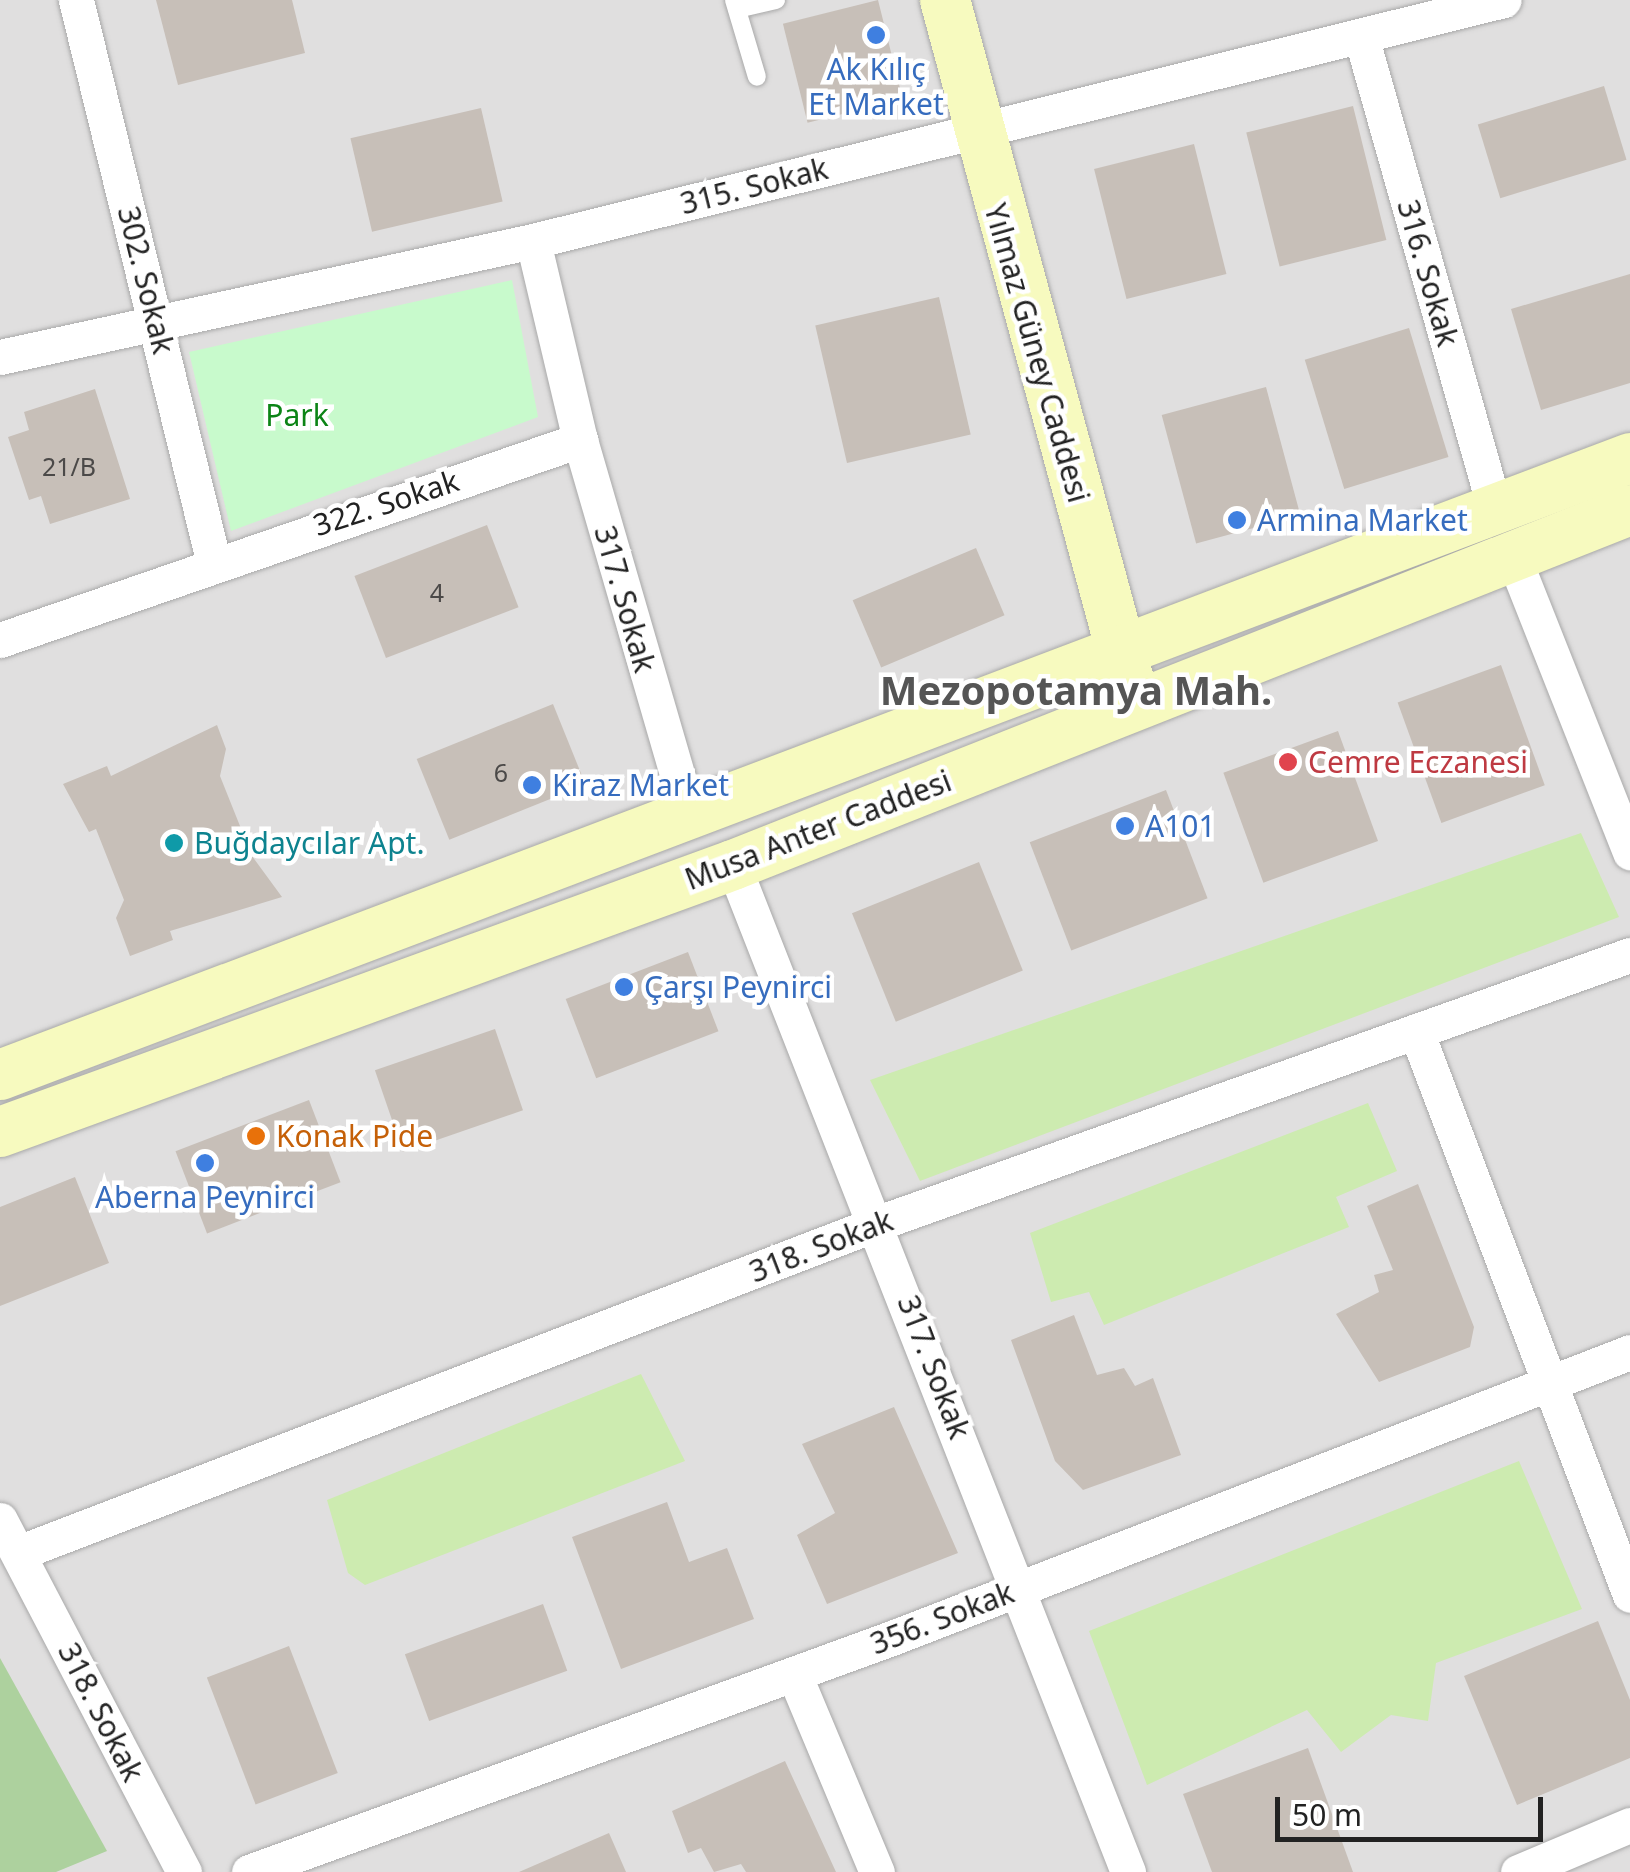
<!DOCTYPE html>
<html>
<head>
<meta charset="utf-8">
<style>
  body { margin:0 }
  #map { position:relative; width:1630px; height:1872px; overflow:hidden; background:#f2efe9; font-family:"Noto Sans",sans-serif }
  div>[style] { position:absolute }
  [style*='--x'] { left:calc(var(--x)*1px); top:calc(var(--y)*1px); width:calc(var(--w)*1px); rotate:calc(var(--a)*1deg) }
  .residential>* { inset:0; background:#e0dfdf; transform-origin:0 0 }
  .grass>* { inset:0; background:#cdebb0 }
  .forest>* { inset:0; background:#add19e }
  .park>* { inset:0; background:#c8facc }
  .building>* { inset:0; background:#c7bfb8; transform-origin:0 0 }
  .roads { filter:drop-shadow(0 0 2px #a9a9a9) drop-shadow(0 0 2px #a9a9a9) }
  .lane>* { height:18px; margin:-9px; padding:0 9px; transform-origin:9px; border-radius:9px; background:#fff }
  .street>* { height:35px; margin:-17.5px; padding:0 17.5px; transform-origin:17.5px; border-radius:17.5px; background:#fff }
  .secondary>* { height:50px; margin:-25px; padding:0 25px; transform-origin:25px; border-radius:25px; background:#f7fabf }
  .dots>* { width:28px; height:28px; translate:-50% -50%; box-sizing:border-box; border:5px solid #fff; border-radius:50% }
  span { translate:-50% -50%; white-space:nowrap; text-align:center; line-height:1.15; -webkit-text-stroke:9px #fff; paint-order:stroke }
  .number-label { font-size:25px; color:#4b4948 }
  .number-label span { -webkit-text-stroke-width:0 }
  .shop-label { font-size:30px; color:#366cbe }
  .left { translate:0 -50%; text-align:left }
  .street-label { font-size:30px; color:#222 }
  .park-label { font-size:30px; color:#0c8416 }
  .health-label { font-size:30px; color:#be3a42 }
  .culture-label { font-size:30px; color:#0d838f }
  .food-label { font-size:30px; color:#c56008 }
  .district-label { font-size:40px; color:#555; font-weight:700 }
  .scale { position:absolute; left:1275px; top:1797px; width:268px; height:45px; box-sizing:border-box; border:5px solid #222; border-top:0; padding-left:12px; font-size:30px; line-height:35px; white-space:nowrap; color:#222; -webkit-text-stroke:8px #fff; paint-order:stroke }
</style>
</head>
<body>
<div id="map">
  <div class="residential">
    <i style="left:0;top:0;width:1630px;height:1872px"></i>
  </div>
  <div class="grass">
    <i style="clip-path:polygon(1581px 833px,1619px 917px,920px 1181px,870px 1080px)"></i>
    <i style="clip-path:polygon(1368px 1103px,1397px 1171px,1336px 1197px,1349px 1227px,1104px 1325px,1089px 1292px,1051px 1302px,1030px 1233px)"></i>
    <i style="clip-path:polygon(641px 1374px,685px 1461px,365px 1585px,348px 1573px,327px 1500px)"></i>
    <i style="clip-path:polygon(1519px 1461px,1582px 1609px,1436px 1663px,1428px 1721px,1391px 1715px,1341px 1752px,1307px 1710px,1147px 1785px,1089px 1631px)"></i>
  </div>
  <div class="forest">
    <i style="clip-path:polygon(0 1658px,107px 1851px,56px 1872px,0 1872px)"></i>
  </div>
  <div class="park">
    <i style="clip-path:polygon(512px 280px,538px 417px,231px 531px,189px 352px)"></i>
  </div>
  <div class="building">
    <i style="clip-path:polygon(156px 0,292px 0,305px 53px,178px 85px)"></i>
    <i style="left:878px;top:0;width:102px;height:98px;rotate:76deg"></i>
    <i style="left:1604px;top:86px;width:77px;height:132px;rotate:73deg"></i>
    <i style="left:1353px;top:106px;width:138px;height:110px;rotate:76deg"></i>
    <i style="left:481px;top:108px;width:96px;height:134px;rotate:77deg"></i>
    <i style="left:1194px;top:144px;width:134px;height:103px;rotate:76deg"></i>
    <i style="clip-path:polygon(1630px 274px,1630px 383px,1541px 410px,1511px 309px)"></i>
    <i style="left:939px;top:297px;width:141px;height:127px;rotate:77deg"></i>
    <i style="left:1409px;top:328px;width:135px;height:109px;rotate:73deg"></i>
    <i style="left:1266px;top:387px;width:133px;height:108px;rotate:75deg"></i>
    <i style="clip-path:polygon(95px 389px,130px 499px,50px 524px,41px 496px,29px 500px,8px 437px,29px 430px,24px 412px)"></i>
    <i style="left:487px;top:525px;width:88px;height:142px;rotate:69deg"></i>
    <i style="left:976px;top:548px;width:73px;height:134px;rotate:67deg"></i>
    <i style="left:1501px;top:665px;width:128px;height:110px;rotate:70deg"></i>
    <i style="left:553px;top:704px;width:87px;height:147px;rotate:68deg"></i>
    <i style="clip-path:polygon(217px 725px,226px 749px,220px 776px,252px 856px,282px 897px,170px 931px,173px 940px,130px 956px,116px 918px,124px 900px,96px 829px,89px 832px,63px 784px,107px 766px,111px 776px)"></i>
    <i style="left:1338px;top:731px;width:117px;height:122px;rotate:70deg"></i>
    <i style="left:1166px;top:790px;width:116px;height:146px;rotate:69deg"></i>
    <i style="left:979px;top:862px;width:117px;height:137px;rotate:68deg"></i>
    <i style="left:688px;top:952px;width:85px;height:131px;rotate:69deg"></i>
    <i style="left:495px;top:1029px;width:86px;height:127px;rotate:71deg"></i>
    <i style="left:309px;top:1100px;width:88px;height:143px;rotate:69deg"></i>
    <i style="clip-path:polygon(75px 1177px,109px 1263px,0 1306px,0 1207px)"></i>
    <i style="clip-path:polygon(1418px 1184px,1474px 1327px,1470px 1347px,1379px 1382px,1336px 1314px,1379px 1292px,1374px 1275px,1393px 1270px,1367px 1206px)"></i>
    <i style="clip-path:polygon(1074px 1315px,1097px 1375px,1124px 1368px,1135px 1386px,1153px 1378px,1181px 1455px,1083px 1490px,1055px 1461px,1011px 1340px)"></i>
    <i style="clip-path:polygon(894px 1407px,958px 1553px,827px 1604px,797px 1535px,835px 1513px,802px 1444px)"></i>
    <i style="clip-path:polygon(667px 1502px,689px 1562px,727px 1548px,754px 1619px,621px 1669px,572px 1537px)"></i>
    <i style="left:543px;top:1604px;width:71px;height:147px;rotate:70deg"></i>
    <i style="clip-path:polygon(1598px 1621px,1630px 1700px,1630px 1758px,1517px 1805px,1464px 1676px)"></i>
    <i style="left:289px;top:1646px;width:136px;height:88px;rotate:69deg"></i>
    <i style="clip-path:polygon(1308px 1748px,1353px 1872px,1212px 1872px,1183px 1794px)"></i>
    <i style="clip-path:polygon(785px 1761px,836px 1872px,746px 1872px,741px 1864px,714px 1872px,701px 1848px,688px 1853px,672px 1811px)"></i>
    <i style="clip-path:polygon(609px 1833px,626px 1872px,519px 1872px)"></i>
  </div>
  <div class="roads">
    <div class="lane">
      <i style="--x:734;--y:0;--w:80;--a:73.4"></i>
      <i style="--x:737;--y:9;--w:40;--a:-13"></i>
    </div>
    <div class="street">
      <i style="--x:76;--y:0;--w:577;--a:76.25"></i>
      <i style="--x:1361;--y:36;--w:493;--a:74.2"></i>
      <i style="--x:0;--y:357;--w:545;--a:-12.28"></i>
      <i style="--x:533;--y:241;--w:1000;--a:-13.94"></i>
      <i style="--x:580;--y:440;--w:391;--a:73.8"></i>
      <i style="--x:1512;--y:554;--w:321;--a:68.4"></i>
      <i style="--x:0;--y:640;--w:614;--a:-19.03"></i>
      <i style="--x:580;--y:440;--w:204;--a:-103.3"></i>
      <i style="--x:733;--y:865;--w:1082;--a:68.58"></i>
      <i style="--x:1416;--y:1031;--w:603;--a:69.22"></i>
      <i style="--x:0;--y:1520;--w:397;--a:62.4"></i>
      <i style="--x:18;--y:1553;--w:921;--a:-20.99"></i>
      <i style="--x:878;--y:1223;--w:798;--a:-19.62"></i>
      <i style="--x:794;--y:1674;--w:215;--a:67.3"></i>
      <i style="--x:249;--y:1872;--w:684;--a:-20"></i>
      <i style="--x:892;--y:1638;--w:791;--a:-21.18"></i>
      <i style="--x:1518;--y:1872;--w:121;--a:-22.8"></i>
    </div>
    <div class="secondary">
      <i style="--x:945;--y:0;--w:704;--a:74.86"></i>
      <i style="--x:0;--y:1075;--w:1743;--a:-20.73"></i>
      <i style="--x:0;--y:1132;--w:780;--a:-20.01"></i>
      <i style="--x:733;--y:865;--w:965;--a:-21.59"></i>
    </div>
  </div>
  <div class="dots">
    <i style="left:876px;top:35px;background:#3f7fe0"></i>
    <i style="left:1237px;top:520px;background:#3f7fe0"></i>
    <i style="left:1288px;top:762px;background:#e0444e"></i>
    <i style="left:532px;top:785px;background:#3f7fe0"></i>
    <i style="left:1125px;top:826px;background:#3f7fe0"></i>
    <i style="left:174px;top:843px;background:#0f9aa8"></i>
    <i style="left:624px;top:987px;background:#3f7fe0"></i>
    <i style="left:256px;top:1136px;background:#e8710a"></i>
    <i style="left:205px;top:1163px;background:#3f7fe0"></i>
  </div>
  <div class="number-label">
    <span style="left:69px;top:466px">21/B</span>
    <span style="left:437px;top:592px">4</span>
    <span style="left:501px;top:772px">6</span>
  </div>
  <div class="shop-label">
    <span style="left:876px;top:86px">Ak Kılıç<br>Et Market</span>
    <span class="left" style="left:1257px;top:520px">Armina Market</span>
    <span class="left" style="left:552px;top:785px">Kiraz Market</span>
    <span class="left" style="left:1145px;top:826px">A101</span>
    <span class="left" style="left:644px;top:987px">Çarşı Peynirci</span>
    <span style="left:205px;top:1197px">Aberna Peynirci</span>
  </div>
  <div class="street-label">
    <span style="left:754px;top:186px;rotate:-14deg">315. Sokak</span>
    <span style="left:1428px;top:273px;rotate:74deg">316. Sokak</span>
    <span style="left:146px;top:280px;rotate:76deg">302. Sokak</span>
    <span style="left:1037px;top:353px;rotate:74deg">Yılmaz Güney Caddesi</span>
    <span style="left:386px;top:503px;rotate:-18deg">322. Sokak</span>
    <span style="left:625px;top:599px;rotate:74deg">317. Sokak</span>
    <span style="left:818px;top:830px;rotate:-21deg">Musa Anter Caddesi</span>
    <span style="left:821px;top:1246px;rotate:-21deg">318. Sokak</span>
    <span style="left:934px;top:1367px;rotate:69deg">317. Sokak</span>
    <span style="left:942px;top:1618px;rotate:-21deg">356. Sokak</span>
    <span style="left:101px;top:1712px;rotate:63deg">318. Sokak</span>
  </div>
  <div class="park-label">
    <span style="left:297px;top:415px">Park</span>
  </div>
  <div class="health-label">
    <span class="left" style="left:1308px;top:762px">Cemre Eczanesi</span>
  </div>
  <div class="culture-label">
    <span class="left" style="left:194px;top:843px">Buğdaycılar Apt.</span>
  </div>
  <div class="food-label">
    <span class="left" style="left:276px;top:1136px">Konak Pide</span>
  </div>
  <div class="district-label">
    <span style="left:1076px;top:690px">Mezopotamya Mah.</span>
  </div>
  <div class="scale">50 m</div>
</div>
</body>
</html>
